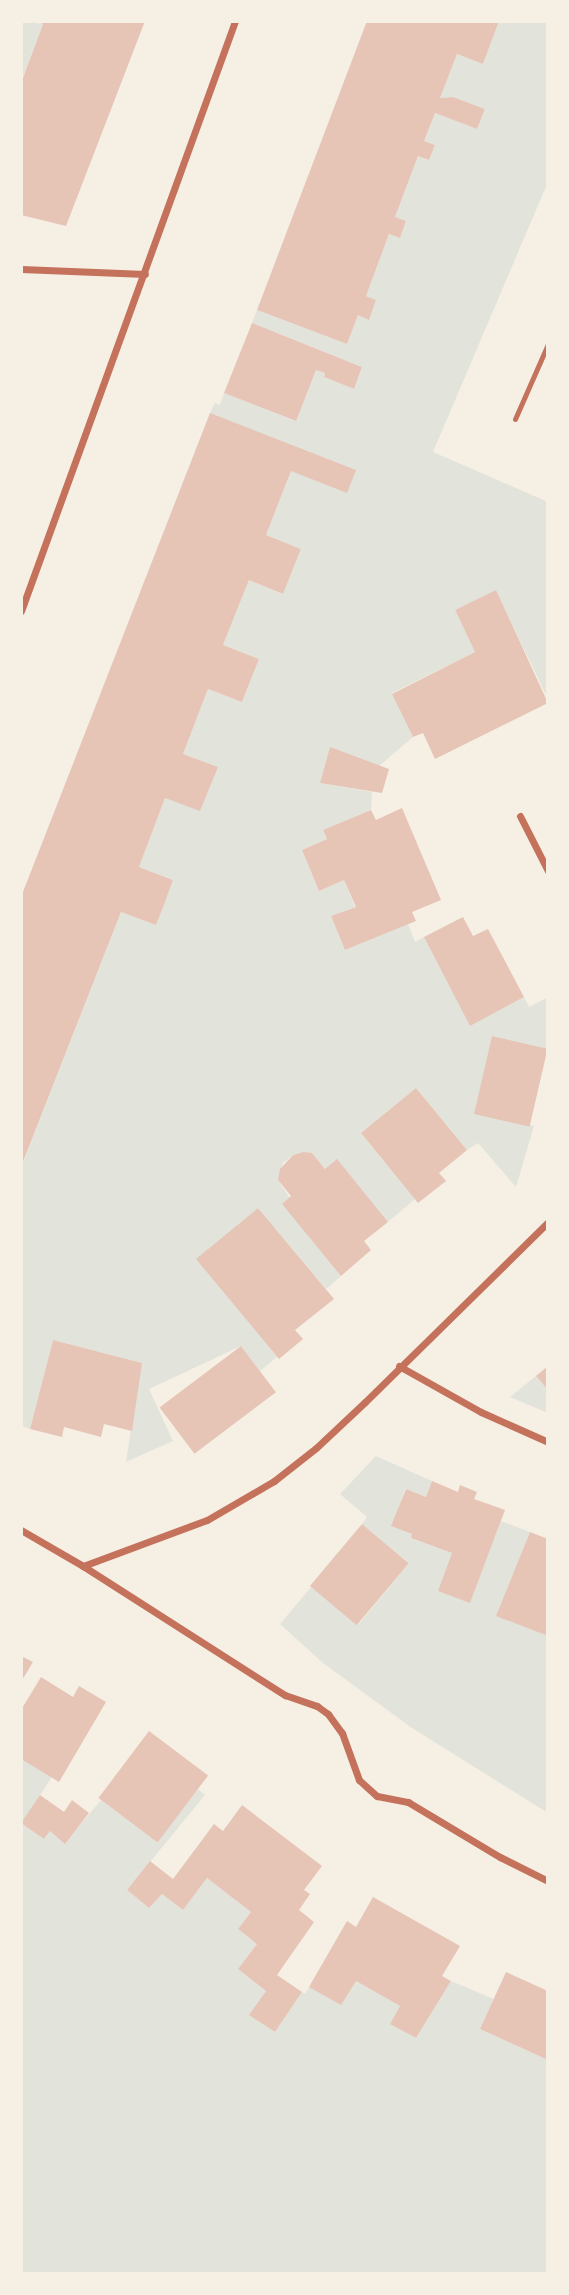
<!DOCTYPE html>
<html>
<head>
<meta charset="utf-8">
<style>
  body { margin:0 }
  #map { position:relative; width:569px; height:2295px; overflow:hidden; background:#f6efe4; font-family:Signika,sans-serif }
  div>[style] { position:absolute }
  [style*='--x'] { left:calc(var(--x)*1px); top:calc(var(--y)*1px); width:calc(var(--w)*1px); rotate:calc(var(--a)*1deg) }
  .green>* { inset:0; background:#e2e4dc }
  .building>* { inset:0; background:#e6c5b7; transform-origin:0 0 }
  .service>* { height:5px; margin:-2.5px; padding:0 2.5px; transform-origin:2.5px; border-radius:2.5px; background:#c5725c }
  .minor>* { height:7px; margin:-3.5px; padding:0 3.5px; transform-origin:3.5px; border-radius:3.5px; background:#c5725c }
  span { translate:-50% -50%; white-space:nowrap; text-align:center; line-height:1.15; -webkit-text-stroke:5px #f6efe4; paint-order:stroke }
  .frame { position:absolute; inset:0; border:23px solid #f6efe4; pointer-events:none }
</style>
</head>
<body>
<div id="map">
  <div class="green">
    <i style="clip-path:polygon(21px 21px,43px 24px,21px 82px)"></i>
    <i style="clip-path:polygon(499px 21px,548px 21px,548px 182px,433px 452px,548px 502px,548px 699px,496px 591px,455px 610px,475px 652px,392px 693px,413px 737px,379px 766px,330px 748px,320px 783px,372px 792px,371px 810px,323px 830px,327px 839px,302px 850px,319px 891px,344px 880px,355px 907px,331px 916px,345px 950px,408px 924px,415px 942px,424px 937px,470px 1025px,524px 997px,529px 1007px,548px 997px,548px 1049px,492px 1037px,475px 1113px,534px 1126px,516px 1187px,478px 1143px,467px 1150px,416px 1088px,361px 1133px,415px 1199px,388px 1222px,337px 1160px,325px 1169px,312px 1153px,293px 1155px,283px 1163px,278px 1180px,341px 1276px,326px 1289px,258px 1208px,197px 1259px,277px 1357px,260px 1371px,241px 1346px,149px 1389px,173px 1441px,126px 1462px,141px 1363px,53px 1340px,30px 1429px,21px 1426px,21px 1168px,121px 912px,156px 925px,165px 902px,173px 880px,139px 867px,165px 798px,217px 767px,183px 754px,208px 689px,242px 702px,259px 659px,223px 645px,249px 580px,283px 594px,301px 549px,266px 535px,291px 471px,210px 413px,215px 403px,220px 405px,224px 393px,295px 421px,316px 370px,325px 373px,324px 377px,354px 389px,362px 367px,252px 323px,257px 310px,347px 344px,358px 315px,369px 319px,376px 300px,366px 296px,389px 234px,400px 238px,406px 221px,395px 217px,418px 156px,429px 160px,435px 145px,424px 141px,435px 113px,477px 129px,485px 109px,453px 97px,440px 98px,457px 54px,483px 64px)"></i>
    <i style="clip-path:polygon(536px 1376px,548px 1390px,548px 1413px,510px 1397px)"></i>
    <i style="clip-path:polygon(376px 1456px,432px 1481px,426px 1497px,405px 1489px,392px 1526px,412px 1534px,411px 1538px,452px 1553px,470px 1602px,501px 1521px,530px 1532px,497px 1615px,548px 1636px,548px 1813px,412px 1728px,323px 1663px,280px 1624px,311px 1587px,358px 1625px,409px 1563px,362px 1524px,367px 1517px,340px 1494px)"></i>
    <i style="clip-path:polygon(21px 1759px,52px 1777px,22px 1823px,44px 1839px,50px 1831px,65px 1843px,101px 1800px,157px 1842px,198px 1789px,205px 1795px,127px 1890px,149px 1908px,162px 1894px,183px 1910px,207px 1878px,251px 1912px,238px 1929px,257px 1944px,238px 1969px,266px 1991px,250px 2015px,275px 2032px,302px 1992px,305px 1994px,309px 1987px,356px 1981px,400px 2006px,391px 2024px,416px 2038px,451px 1981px,494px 1999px,480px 2029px,548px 2060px,548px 2274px,21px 2274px)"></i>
  </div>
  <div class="building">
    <i style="clip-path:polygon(35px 21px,145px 21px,66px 226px,21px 215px,21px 83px,43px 24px)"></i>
    <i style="clip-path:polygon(367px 21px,499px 21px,483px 64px,457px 54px,440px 98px,453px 97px,485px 109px,477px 129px,435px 113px,424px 141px,435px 145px,429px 160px,418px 156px,395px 217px,406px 221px,400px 238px,389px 234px,366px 296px,376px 300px,369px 320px,358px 315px,347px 344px,257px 310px)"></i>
    <i style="clip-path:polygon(252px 323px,362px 367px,354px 389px,324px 377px,325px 373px,316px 370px,296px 421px,224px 393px)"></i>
    <i style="clip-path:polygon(210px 413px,356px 470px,347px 493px,291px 471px,266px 535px,301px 549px,283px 594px,249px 580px,223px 645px,259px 659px,242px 702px,208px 689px,183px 754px,218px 767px,200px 811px,165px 798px,139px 867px,173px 880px,165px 902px,156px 925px,121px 912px,21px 1167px,21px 897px)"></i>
    <i style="clip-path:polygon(496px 590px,548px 703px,435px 759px,423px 733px,413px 737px,392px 694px,475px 652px,455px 610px)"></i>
    <i style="clip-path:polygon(330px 747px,389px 769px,382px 793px,320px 783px)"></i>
    <i style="clip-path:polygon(402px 808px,441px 900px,412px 912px,416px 921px,345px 950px,331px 916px,356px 907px,344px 880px,319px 891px,302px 850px,327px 839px,323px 830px,371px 810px,376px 820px)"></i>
    <i style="clip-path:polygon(463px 917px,473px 936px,488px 929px,524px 997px,470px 1026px,424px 937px)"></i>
    <i style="left:492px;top:1036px;width:57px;height:80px;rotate:13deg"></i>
    <i style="clip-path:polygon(416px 1088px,467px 1150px,439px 1173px,446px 1181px,418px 1203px,361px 1133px)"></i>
    <i style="clip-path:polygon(304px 1152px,312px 1153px,325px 1169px,337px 1159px,388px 1222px,364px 1241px,371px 1250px,341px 1276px,282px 1204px,291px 1196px,278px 1180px,280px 1169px,293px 1155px)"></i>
    <i style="clip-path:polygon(258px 1208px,334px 1299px,295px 1330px,303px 1339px,279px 1359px,196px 1259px)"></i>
    <i style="clip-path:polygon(53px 1340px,142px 1363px,132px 1431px,104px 1424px,101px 1437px,64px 1427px,62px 1437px,30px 1429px)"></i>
    <i style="left:241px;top:1346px;width:58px;height:102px;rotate:53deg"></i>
    <i style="clip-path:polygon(548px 1366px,548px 1390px,536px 1376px)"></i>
    <i style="clip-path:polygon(432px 1481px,458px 1492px,460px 1485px,477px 1492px,474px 1499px,505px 1510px,470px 1603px,438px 1591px,452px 1553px,411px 1538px,412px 1534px,391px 1526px,406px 1489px,426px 1497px)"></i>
    <i style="left:362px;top:1524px;width:61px;height:81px;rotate:40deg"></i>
    <i style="clip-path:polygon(530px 1532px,548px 1539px,548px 1636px,496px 1616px)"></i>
    <i style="clip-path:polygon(21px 1656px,33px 1662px,21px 1682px)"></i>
    <i style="clip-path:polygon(41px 1677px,73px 1697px,79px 1686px,106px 1702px,59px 1782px,21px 1759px,21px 1710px)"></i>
    <i style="left:149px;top:1731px;width:74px;height:84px;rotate:37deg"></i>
    <i style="clip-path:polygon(40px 1795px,64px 1812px,72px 1800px,89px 1813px,65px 1844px,50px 1831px,44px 1839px,21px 1823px)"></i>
    <i style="clip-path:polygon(242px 1805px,322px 1866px,304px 1890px,310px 1894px,299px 1910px,314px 1922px,277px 1975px,302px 1992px,275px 2032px,249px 2015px,266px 1991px,238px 1969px,257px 1944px,238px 1929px,251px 1912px,207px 1878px,183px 1910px,162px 1894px,149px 1908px,127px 1890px,150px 1861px,173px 1879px,214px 1824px,223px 1831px)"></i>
    <i style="clip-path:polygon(373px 1897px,460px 1946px,442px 1976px,451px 1981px,416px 2038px,390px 2024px,400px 2006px,356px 1981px,341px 2005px,309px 1987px,347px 1921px,356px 1927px)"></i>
    <i style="clip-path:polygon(506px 1972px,548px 1991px,548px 2060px,480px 2029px)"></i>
  </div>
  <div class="service">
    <i style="--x:515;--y:419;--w:82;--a:-66.3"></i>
  </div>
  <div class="minor">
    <i style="--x:21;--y:269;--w:124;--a:2.3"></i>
    <i style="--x:21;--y:611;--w:628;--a:-70.06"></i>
    <i style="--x:520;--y:816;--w:62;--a:63"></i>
    <i style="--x:399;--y:1366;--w:94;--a:29.3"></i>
    <i style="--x:481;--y:1412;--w:73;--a:24.1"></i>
    <i style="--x:21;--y:1530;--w:72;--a:30.1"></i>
    <i style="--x:83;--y:1566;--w:240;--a:32.6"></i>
    <i style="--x:285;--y:1695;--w:34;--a:19"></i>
    <i style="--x:317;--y:1706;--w:14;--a:36"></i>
    <i style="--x:328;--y:1714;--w:24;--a:54"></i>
    <i style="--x:342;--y:1733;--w:50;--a:70.1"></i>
    <i style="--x:359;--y:1780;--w:24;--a:42"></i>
    <i style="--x:377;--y:1796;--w:32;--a:11"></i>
    <i style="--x:408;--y:1802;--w:107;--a:30.9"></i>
    <i style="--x:500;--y:1857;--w:54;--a:26.6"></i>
    <i style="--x:83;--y:1566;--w:132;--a:-20.4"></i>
    <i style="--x:207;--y:1520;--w:78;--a:-30.2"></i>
    <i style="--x:274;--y:1481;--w:53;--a:-38.2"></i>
    <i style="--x:316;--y:1448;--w:67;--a:-43.2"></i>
    <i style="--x:365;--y:1402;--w:257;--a:-44.5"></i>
  </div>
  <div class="frame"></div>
</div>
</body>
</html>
